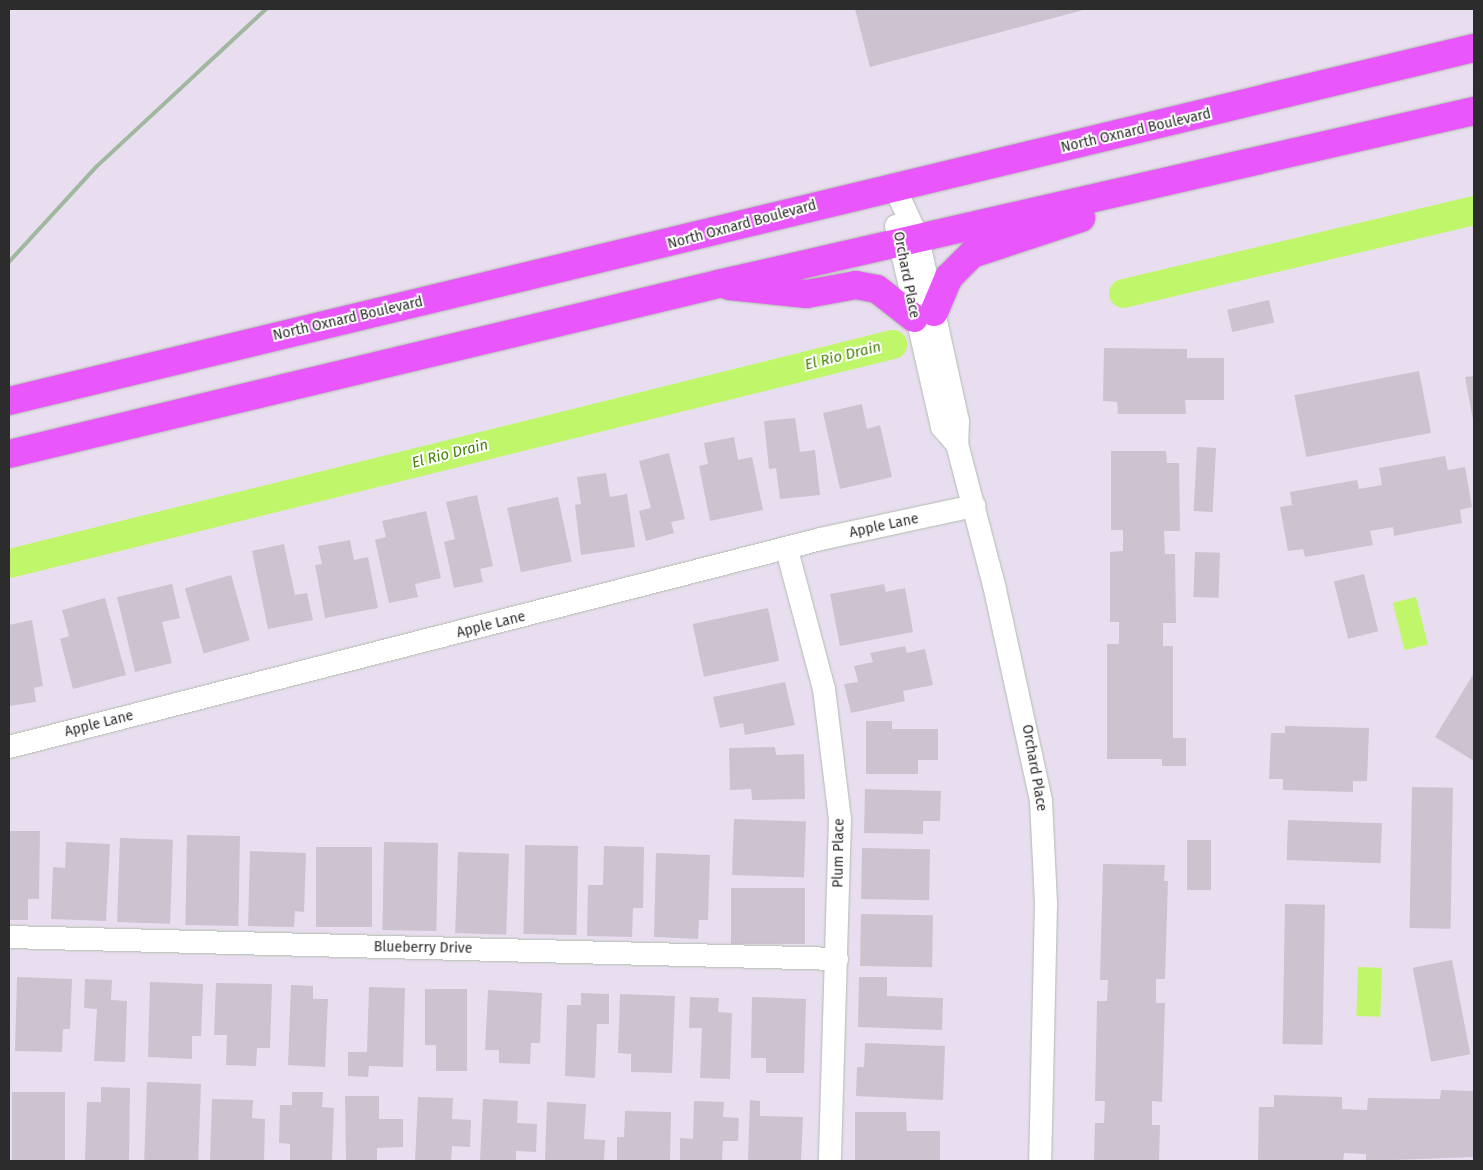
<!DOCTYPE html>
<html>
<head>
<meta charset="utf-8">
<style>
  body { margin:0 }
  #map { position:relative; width:1483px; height:1170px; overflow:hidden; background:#e9deef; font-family:"Fira Sans",sans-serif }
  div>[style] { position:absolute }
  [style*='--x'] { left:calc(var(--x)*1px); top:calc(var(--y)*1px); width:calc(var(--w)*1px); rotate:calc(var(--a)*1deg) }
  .water>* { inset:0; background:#c0f76a; transform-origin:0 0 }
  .canal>* { height:29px; margin:-14.5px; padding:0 14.5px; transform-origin:14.5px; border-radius:14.5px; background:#c0f76a }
  .building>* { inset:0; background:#cdc2d0; transform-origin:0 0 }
  .roads { filter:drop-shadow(0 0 1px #afbdae) drop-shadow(0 0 1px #afbdae) }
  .street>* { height:22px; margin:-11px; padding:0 11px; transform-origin:11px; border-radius:11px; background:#fff }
  .primary>* { height:28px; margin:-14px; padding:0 14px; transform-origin:14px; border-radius:14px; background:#e956fb }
  .rail>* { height:4px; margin:-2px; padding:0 2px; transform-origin:2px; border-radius:2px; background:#a0b89f }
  span { translate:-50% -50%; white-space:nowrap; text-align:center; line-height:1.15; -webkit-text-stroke:4px #fff; paint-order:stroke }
  .street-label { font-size:14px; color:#2c2c2c }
  .water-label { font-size:15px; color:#488207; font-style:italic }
  .frame { position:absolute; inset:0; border:10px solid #2c2c2c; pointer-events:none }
</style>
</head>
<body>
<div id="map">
  <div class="water">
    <i style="left:1416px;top:597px;width:49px;height:24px;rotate:76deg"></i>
    <i style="left:1358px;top:967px;width:24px;height:49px;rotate:2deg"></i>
  </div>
  <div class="canal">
    <i style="--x:1123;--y:293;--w:361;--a:-13.3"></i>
    <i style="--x:9;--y:563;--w:910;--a:-13.93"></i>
  </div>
  <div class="building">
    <i style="clip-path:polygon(855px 9px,1087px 9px,870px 67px)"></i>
    <i style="left:1269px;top:300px;width:23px;height:43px;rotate:77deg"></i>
    <i style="clip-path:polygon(1104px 348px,1187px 349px,1187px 358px,1224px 358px,1224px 400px,1185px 400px,1186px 414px,1118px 414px,1117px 402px,1103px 401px)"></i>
    <i style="left:1419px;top:371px;width:63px;height:127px;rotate:79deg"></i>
    <i style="clip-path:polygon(1474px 376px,1474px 420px,1473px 420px,1465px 377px)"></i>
    <i style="clip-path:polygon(862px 404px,867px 429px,880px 425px,892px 477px,840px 489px,823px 413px)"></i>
    <i style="clip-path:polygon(795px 418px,800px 452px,815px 450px,820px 495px,780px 499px,776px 468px,769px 469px,764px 421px)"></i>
    <i style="clip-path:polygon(734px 437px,738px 460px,752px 457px,763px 510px,710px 521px,699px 466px,708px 464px,704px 443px)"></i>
    <i style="left:1197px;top:447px;width:19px;height:64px;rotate:3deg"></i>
    <i style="clip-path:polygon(1111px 451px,1166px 451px,1167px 463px,1179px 463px,1180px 531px,1164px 531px,1165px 554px,1175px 554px,1176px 623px,1163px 623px,1163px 646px,1173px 646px,1173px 738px,1186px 738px,1186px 766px,1162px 766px,1162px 759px,1107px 759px,1107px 644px,1119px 644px,1119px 622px,1110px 622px,1110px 552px,1123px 551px,1123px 530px,1111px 530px)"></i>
    <i style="clip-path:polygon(669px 453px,685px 519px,671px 522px,674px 533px,646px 541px,639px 511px,651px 508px,639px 461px)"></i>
    <i style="clip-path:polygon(1445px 456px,1448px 470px,1465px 467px,1472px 507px,1460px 510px,1462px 523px,1394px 536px,1393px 527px,1370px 531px,1373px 545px,1305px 557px,1303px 549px,1288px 551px,1280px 507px,1292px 505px,1290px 492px,1357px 480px,1359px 489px,1382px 485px,1379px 468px)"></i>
    <i style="clip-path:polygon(606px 473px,610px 497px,627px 494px,635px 547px,581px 555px,575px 505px,581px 504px,577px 477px)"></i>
    <i style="clip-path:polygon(477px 495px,493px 566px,480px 569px,483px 582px,454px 588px,444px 542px,455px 539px,446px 502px)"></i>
    <i style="left:558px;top:497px;width:66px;height:52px;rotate:78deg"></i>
    <i style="clip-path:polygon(426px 511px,441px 578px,415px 584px,418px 597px,389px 603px,375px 540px,386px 537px,382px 521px)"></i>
    <i style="clip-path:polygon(350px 540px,354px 560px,368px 557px,378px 608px,325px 618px,315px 565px,322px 564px,318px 546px)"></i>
    <i style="clip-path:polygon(284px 544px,295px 595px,307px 593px,313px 620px,268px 629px,252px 551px)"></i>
    <i style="left:1195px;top:552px;width:25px;height:45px;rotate:2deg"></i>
    <i style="left:1364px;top:574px;width:59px;height:31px;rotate:76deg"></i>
    <i style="left:231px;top:575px;width:68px;height:48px;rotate:74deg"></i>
    <i style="clip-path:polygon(172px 584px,180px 618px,162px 622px,172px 663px,135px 672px,117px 597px)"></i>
    <i style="clip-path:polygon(884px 584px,886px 592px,905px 588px,913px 632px,840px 646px,830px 594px)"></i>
    <i style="clip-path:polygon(105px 598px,126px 675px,73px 689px,60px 639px,69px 636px,62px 610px)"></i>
    <i style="left:768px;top:608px;width:54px;height:77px;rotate:78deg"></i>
    <i style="clip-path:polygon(32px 620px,43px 686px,34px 688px,36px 702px,9px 706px,9px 625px)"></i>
    <i style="clip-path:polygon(905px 646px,907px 653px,925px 649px,933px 685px,903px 691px,905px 701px,851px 713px,844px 684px,858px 682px,854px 666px,873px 662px,870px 653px)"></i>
    <i style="clip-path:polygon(1474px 673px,1474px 761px,1435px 737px)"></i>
    <i style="clip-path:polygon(785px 682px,795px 725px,745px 735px,743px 723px,720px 728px,713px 697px)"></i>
    <i style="clip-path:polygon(866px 721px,892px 721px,892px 729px,938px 729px,938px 760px,918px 760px,918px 774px,866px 774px)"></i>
    <i style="clip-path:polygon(1285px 726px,1369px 728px,1367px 781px,1353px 781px,1353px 792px,1283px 790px,1283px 779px,1269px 779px,1271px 733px,1285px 733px)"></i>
    <i style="clip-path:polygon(775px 747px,776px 755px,804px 754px,805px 799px,752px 800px,751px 789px,730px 790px,729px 748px)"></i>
    <i style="left:1412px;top:787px;width:41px;height:141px;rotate:1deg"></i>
    <i style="clip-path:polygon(865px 789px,941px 791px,940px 821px,923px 821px,923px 834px,864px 833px)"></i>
    <i style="left:734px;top:819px;width:72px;height:56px;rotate:2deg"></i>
    <i style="left:1288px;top:820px;width:94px;height:40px;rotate:2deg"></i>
    <i style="clip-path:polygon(9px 831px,40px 831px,39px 899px,28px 899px,28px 920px,9px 920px)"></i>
    <i style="left:187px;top:835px;width:53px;height:90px;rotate:1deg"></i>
    <i style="left:120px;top:838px;width:53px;height:84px;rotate:2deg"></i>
    <i style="left:1187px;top:840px;width:24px;height:50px"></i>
    <i style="clip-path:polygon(66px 842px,110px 844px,106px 921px,51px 919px,53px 867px,65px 868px)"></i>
    <i style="left:384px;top:842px;width:54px;height:88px;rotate:1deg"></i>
    <i style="left:525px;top:845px;width:53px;height:89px;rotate:1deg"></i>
    <i style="clip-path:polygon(604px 846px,644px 847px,643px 908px,633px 908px,632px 937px,587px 936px,588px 885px,603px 885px)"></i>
    <i style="left:316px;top:847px;width:56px;height:80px"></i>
    <i style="left:862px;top:848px;width:68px;height:51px;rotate:1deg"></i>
    <i style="clip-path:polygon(250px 851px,306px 853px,304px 912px,295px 911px,294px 927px,248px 926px)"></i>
    <i style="left:458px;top:852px;width:51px;height:81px;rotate:2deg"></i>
    <i style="clip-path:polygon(656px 853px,710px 855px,708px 920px,699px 920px,698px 939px,654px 937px)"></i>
    <i style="clip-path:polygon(1103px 864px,1165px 865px,1164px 881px,1168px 881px,1165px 979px,1156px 979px,1156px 1003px,1165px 1003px,1162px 1102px,1152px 1101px,1152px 1125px,1160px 1125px,1159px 1161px,1094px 1161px,1095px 1123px,1104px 1123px,1105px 1101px,1095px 1101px,1097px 1001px,1107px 1001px,1108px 980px,1100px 980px)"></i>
    <i style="left:731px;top:888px;width:74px;height:56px"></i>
    <i style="left:1285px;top:904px;width:40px;height:140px;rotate:1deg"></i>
    <i style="left:861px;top:914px;width:72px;height:52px;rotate:1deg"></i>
    <i style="left:1452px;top:960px;width:96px;height:40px;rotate:79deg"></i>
    <i style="clip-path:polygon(17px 977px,72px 979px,70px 1029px,63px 1029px,62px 1052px,15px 1051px)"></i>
    <i style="clip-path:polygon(859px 977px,887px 977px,887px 996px,943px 998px,942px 1030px,858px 1027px)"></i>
    <i style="clip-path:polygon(85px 979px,112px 980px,111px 1000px,127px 1001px,125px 1062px,94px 1061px,97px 1009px,84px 1008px)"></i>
    <i style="clip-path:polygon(150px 982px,203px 984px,201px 1036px,192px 1036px,192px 1059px,148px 1057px)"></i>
    <i style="clip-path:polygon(216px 983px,272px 984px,270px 1048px,257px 1048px,256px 1066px,226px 1065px,227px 1035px,214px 1035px)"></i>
    <i style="clip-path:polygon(291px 985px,313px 986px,313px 999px,328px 999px,325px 1067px,288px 1065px)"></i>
    <i style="clip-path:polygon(369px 987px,405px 988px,403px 1067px,369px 1066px,368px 1077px,348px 1076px,348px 1052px,367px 1052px)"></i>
    <i style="clip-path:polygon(425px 989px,467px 989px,467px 1071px,436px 1071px,436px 1045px,425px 1045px)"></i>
    <i style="clip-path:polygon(488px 990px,542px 993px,540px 1043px,531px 1043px,530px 1064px,499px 1063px,499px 1050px,485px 1050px)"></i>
    <i style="clip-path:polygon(581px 993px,609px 994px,609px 1024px,597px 1024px,595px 1078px,565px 1076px,567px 1005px,581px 1005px)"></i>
    <i style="clip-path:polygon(620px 994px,675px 996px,672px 1073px,631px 1072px,631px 1054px,618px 1053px)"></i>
    <i style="clip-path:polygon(690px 997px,719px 998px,718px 1012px,732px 1013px,730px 1079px,700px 1078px,702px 1028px,689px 1028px)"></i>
    <i style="clip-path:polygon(752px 997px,806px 999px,804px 1073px,766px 1073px,766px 1058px,751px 1058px)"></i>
    <i style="clip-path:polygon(865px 1043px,945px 1046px,943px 1100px,856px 1096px,857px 1067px,864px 1067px)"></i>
    <i style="left:147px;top:1082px;width:54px;height:79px;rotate:2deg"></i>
    <i style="clip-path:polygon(101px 1087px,130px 1088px,129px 1161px,85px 1160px,87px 1102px,101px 1102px)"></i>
    <i style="clip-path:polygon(1441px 1090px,1474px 1091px,1474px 1157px,1366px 1161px,1366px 1154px,1344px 1153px,1343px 1161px,1258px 1160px,1259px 1107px,1274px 1107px,1274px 1095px,1342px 1097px,1342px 1109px,1367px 1110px,1368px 1098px,1440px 1099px)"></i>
    <i style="left:12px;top:1092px;width:53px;height:69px"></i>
    <i style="clip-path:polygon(292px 1092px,323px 1092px,322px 1107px,334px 1108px,332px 1161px,290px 1160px,290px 1144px,279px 1143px,280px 1105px,292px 1105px)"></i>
    <i style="clip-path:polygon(345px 1096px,379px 1096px,379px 1119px,403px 1119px,403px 1147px,377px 1148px,377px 1161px,346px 1161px)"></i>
    <i style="clip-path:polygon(418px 1097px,453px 1098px,452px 1119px,471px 1120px,470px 1147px,452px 1146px,451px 1161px,415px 1161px)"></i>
    <i style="clip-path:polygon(212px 1099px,253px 1100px,252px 1118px,265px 1119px,264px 1161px,210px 1161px)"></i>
    <i style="clip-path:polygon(483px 1099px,518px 1101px,517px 1123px,537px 1124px,536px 1152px,516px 1151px,516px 1161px,480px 1161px)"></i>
    <i style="clip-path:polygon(750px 1100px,760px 1101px,760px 1116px,803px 1117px,801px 1161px,748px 1161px)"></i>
    <i style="clip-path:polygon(694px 1101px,724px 1102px,723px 1117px,739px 1118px,738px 1141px,723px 1141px,722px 1161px,680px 1161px,680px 1138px,693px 1139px)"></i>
    <i style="clip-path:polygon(547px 1102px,586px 1104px,584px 1139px,605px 1140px,604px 1161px,545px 1161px)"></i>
    <i style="clip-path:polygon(625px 1111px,671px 1112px,670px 1161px,617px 1161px,617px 1137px,624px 1137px)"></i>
    <i style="clip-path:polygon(855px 1112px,906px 1112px,907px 1131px,940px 1131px,940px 1160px,855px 1160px)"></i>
  </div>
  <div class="roads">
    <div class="street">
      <i style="--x:894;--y:186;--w:57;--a:65.2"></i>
      <i style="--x:918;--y:238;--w:187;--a:77.7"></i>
      <i style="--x:958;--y:421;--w:23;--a:92"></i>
      <i style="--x:957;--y:444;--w:146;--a:75.3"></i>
      <i style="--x:994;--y:585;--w:221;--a:77.7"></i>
      <i style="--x:1041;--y:801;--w:103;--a:87.2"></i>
      <i style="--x:1046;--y:904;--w:257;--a:91.3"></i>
      <i style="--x:896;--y:226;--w:206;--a:77.1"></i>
      <i style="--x:942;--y:427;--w:23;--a:49"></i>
      <i style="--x:787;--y:550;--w:144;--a:75.1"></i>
      <i style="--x:824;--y:689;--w:131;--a:83"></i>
      <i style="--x:840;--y:819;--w:342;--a:91.7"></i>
      <i style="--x:9;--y:747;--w:838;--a:-14.37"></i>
      <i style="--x:821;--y:539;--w:157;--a:-12.2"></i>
      <i style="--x:9;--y:937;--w:828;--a:1.52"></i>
    </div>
    <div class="primary">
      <i style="--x:729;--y:286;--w:78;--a:5.9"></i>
      <i style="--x:807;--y:294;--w:50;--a:-10.4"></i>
      <i style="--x:856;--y:285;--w:21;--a:11"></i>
      <i style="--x:877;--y:289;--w:47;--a:38.1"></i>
      <i style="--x:934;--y:312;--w:38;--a:-67"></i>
      <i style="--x:949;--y:277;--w:33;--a:-45"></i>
      <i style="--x:972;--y:254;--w:115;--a:-18.3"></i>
      <i style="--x:9;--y:401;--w:1507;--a:-13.55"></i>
      <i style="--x:9;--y:454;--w:729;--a:-13.48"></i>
      <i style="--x:718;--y:284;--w:776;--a:-12.89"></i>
    </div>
  </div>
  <div class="rail">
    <i style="--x:9;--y:262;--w:129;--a:-47.5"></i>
    <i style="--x:96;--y:167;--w:232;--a:-42.9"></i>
  </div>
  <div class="street-label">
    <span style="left:1136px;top:131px;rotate:-13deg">North Oxnard Boulevard</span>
    <span style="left:742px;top:225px;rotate:-15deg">North Oxnard Boulevard</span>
    <span style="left:906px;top:275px;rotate:79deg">Orchard Place</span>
    <span style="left:348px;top:319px;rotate:-13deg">North Oxnard Boulevard</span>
    <span style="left:884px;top:526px;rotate:-12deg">Apple Lane</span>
    <span style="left:491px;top:625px;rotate:-14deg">Apple Lane</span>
    <span style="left:99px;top:724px;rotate:-14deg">Apple Lane</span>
    <span style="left:1034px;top:768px;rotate:80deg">Orchard Place</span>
    <span style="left:839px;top:853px;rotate:-89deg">Plum Place</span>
    <span style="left:423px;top:948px;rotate:1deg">Blueberry Drive</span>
  </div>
  <div class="water-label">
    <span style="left:843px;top:356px;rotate:-14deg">El Rio Drain</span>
    <span style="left:450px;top:454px;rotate:-14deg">El Rio Drain</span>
  </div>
  <div class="frame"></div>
</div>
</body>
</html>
